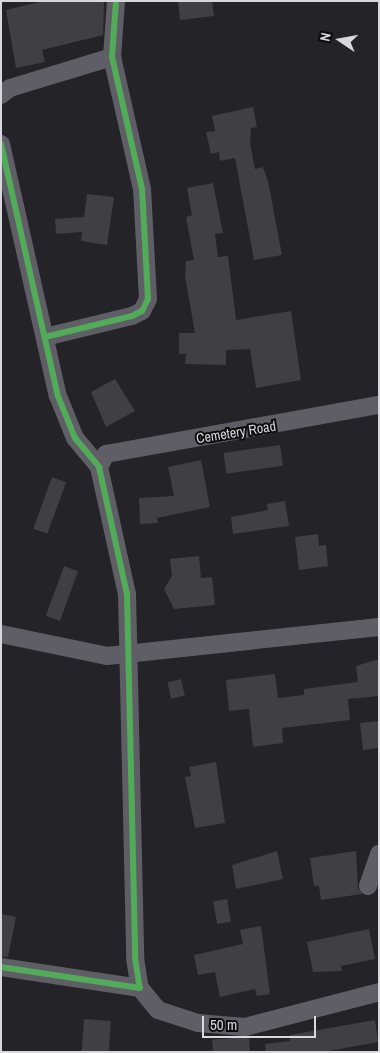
<!DOCTYPE html>
<html>
<head>
<meta charset="utf-8">
<style>
  body { margin:0 }
  #map { position:relative; width:380px; height:1053px; overflow:hidden; background:#242328; font-family:"Archivo Narrow",sans-serif }
  div>[style] { position:absolute }
  [style*='--x'] { left:calc(var(--x)*1px); top:calc(var(--y)*1px); width:calc(var(--w)*1px); rotate:calc(var(--a)*1deg) }
  .building>* { inset:0; background:#403f43; transform-origin:0 0 }
  .minor>* { height:18px; margin:-9px; padding:0 9px; transform-origin:9px; border-radius:9px; background:#5f5e67 }
  .cycleway>* { height:6px; margin:-3px; padding:0 3px; transform-origin:3px; border-radius:3px; background:#51ab58 }
  span { translate:-50% -50%; white-space:nowrap; text-align:center; line-height:1.15; -webkit-text-stroke:4px #0d0c0f; paint-order:stroke }
  .street-label { font-size:14px; color:#d8d8dc }
  .frame { position:absolute; inset:0; border:2px solid #d8d8dc; pointer-events:none }
  .north { position:absolute; left:315px; top:15px; width:50px; height:50px; -webkit-text-stroke:4px #0d0c0f; paint-order:stroke; rotate:282deg; font-size:14px; font-weight:700; line-height:20px; text-align:center; color:#d8d8dc }
  .north::after { content:''; display:block; margin:auto; width:18px; height:22px; background:#d8d8dc; clip-path:polygon(50% 0,100% 100%,50% 72%,0 100%) }
  .scale { position:absolute; left:202px; top:1016px; width:114px; height:22px; box-sizing:border-box; border:2px solid #d8d8dc; border-top:0; padding-left:6px; font-size:15px; line-height:18px; white-space:nowrap; color:#d8d8dc; -webkit-text-stroke:4px #0d0c0f; paint-order:stroke }
</style>
</head>
<body>
<div id="map">
  <div class="building">
    <i style="clip-path:polygon(43px 1px,104px 1px,103px 35px,42px 50px,45px 62px,16px 68px,6px 10px)"></i>
    <i style="clip-path:polygon(178px 1px,212px 1px,214px 16px,180px 20px)"></i>
    <i style="clip-path:polygon(253px 107px,257px 127px,251px 128px,250px 143px,255px 169px,263px 167px,268px 181px,282px 255px,254px 260px,235px 158px,220px 161px,219px 152px,211px 154px,206px 132px,215px 131px,212px 116px)"></i>
    <i style="clip-path:polygon(213px 183px,223px 233px,215px 234px,218px 257px,228px 256px,236px 320px,291px 311px,301px 380px,256px 388px,250px 349px,226px 350px,226px 365px,185px 364px,186px 354px,179px 354px,179px 333px,195px 333px,185px 276px,186px 261px,194px 260px,186px 217px,192px 215px,187px 188px)"></i>
    <i style="clip-path:polygon(87px 194px,114px 197px,107px 245px,81px 241px,82px 232px,56px 234px,55px 219px,84px 217px)"></i>
    <i style="clip-path:polygon(115px 379px,135px 411px,106px 427px,91px 392px)"></i>
    <i style="left:280px;top:445px;width:21px;height:57px;rotate:82deg"></i>
    <i style="clip-path:polygon(201px 460px,210px 507px,157px 518px,158px 523px,140px 524px,139px 498px,174px 496px,168px 467px)"></i>
    <i style="left:52px;top:477px;width:15px;height:55px;rotate:20deg"></i>
    <i style="clip-path:polygon(285px 501px,289px 526px,233px 534px,231px 517px,268px 510px,267px 504px)"></i>
    <i style="clip-path:polygon(318px 534px,319px 546px,326px 545px,328px 566px,299px 570px,295px 537px)"></i>
    <i style="clip-path:polygon(199px 556px,201px 578px,212px 577px,215px 605px,174px 609px,164px 589px,172px 576px,170px 559px)"></i>
    <i style="left:64px;top:566px;width:15px;height:53px;rotate:20deg"></i>
    <i style="clip-path:polygon(379px 659px,379px 696px,348px 699px,350px 720px,282px 728px,283px 743px,253px 747px,249px 709px,229px 711px,226px 680px,275px 674px,278px 698px,304px 695px,304px 689px,358px 682px,356px 666px)"></i>
    <i style="left:181px;top:679px;width:17px;height:14px;rotate:77deg"></i>
    <i style="clip-path:polygon(379px 721px,379px 748px,363px 750px,360px 723px)"></i>
    <i style="clip-path:polygon(216px 762px,225px 823px,195px 828px,185px 777px,191px 776px,189px 767px)"></i>
    <i style="clip-path:polygon(277px 851px,283px 879px,236px 889px,232px 865px)"></i>
    <i style="clip-path:polygon(356px 851px,358px 888px,362px 894px,321px 900px,319px 886px,314px 886px,310px 858px)"></i>
    <i style="left:227px;top:899px;width:23px;height:14px;rotate:80deg"></i>
    <i style="clip-path:polygon(1px 914px,16px 917px,8px 957px,1px 957px)"></i>
    <i style="clip-path:polygon(261px 926px,270px 994px,257px 996px,255px 989px,220px 997px,215px 972px,198px 975px,194px 955px,243px 944px,240px 930px)"></i>
    <i style="clip-path:polygon(369px 929px,375px 959px,341px 966px,342px 971px,313px 972px,307px 942px)"></i>
    <i style="left:84px;top:1019px;width:27px;height:33px;rotate:4deg"></i>
    <i style="clip-path:polygon(375px 1020px,378px 1042px,323px 1052px,266px 1052px,265px 1044px,290px 1041px,290px 1035px)"></i>
    <i style="left:249px;top:1037px;width:15px;height:37px;rotate:86deg"></i>
  </div>
  <div class="minor">
    <i style="--x:1;--y:95;--w:11;--a:-38"></i>
    <i style="--x:10;--y:88;--w:107;--a:-16.9"></i>
    <i style="--x:1;--y:144;--w:258;--a:77.3"></i>
    <i style="--x:58;--y:396;--w:45;--a:68"></i>
    <i style="--x:75;--y:438;--w:38;--a:50"></i>
    <i style="--x:99;--y:467;--w:130;--a:77.6"></i>
    <i style="--x:127;--y:594;--w:364;--a:88.7"></i>
    <i style="--x:135;--y:958;--w:30;--a:81"></i>
    <i style="--x:140;--y:988;--w:141;--a:-171.4"></i>
    <i style="--x:45;--y:337;--w:89;--a:-13.6"></i>
    <i style="--x:132;--y:316;--w:11;--a:-27"></i>
    <i style="--x:142;--y:311;--w:13;--a:-63"></i>
    <i style="--x:148;--y:299;--w:110;--a:-93.1"></i>
    <i style="--x:142;--y:189;--w:135;--a:-102.8"></i>
    <i style="--x:112;--y:57;--w:56;--a:-85.9"></i>
    <i style="--x:99;--y:467;--w:15;--a:-62"></i>
    <i style="--x:106;--y:454;--w:277;--a:-10.2"></i>
    <i style="--x:1;--y:634;--w:108;--a:11.7"></i>
    <i style="--x:107;--y:656;--w:274;--a:-6.1"></i>
    <i style="--x:368;--y:886;--w:34;--a:-71"></i>
    <i style="--x:140;--y:988;--w:28;--a:51"></i>
    <i style="--x:158;--y:1010;--w:42;--a:18"></i>
    <i style="--x:198;--y:1023;--w:47;--a:4.9"></i>
    <i style="--x:245;--y:1027;--w:138;--a:-14.6"></i>
  </div>
  <div class="cycleway">
    <i style="--x:1;--y:144;--w:258;--a:77.3"></i>
    <i style="--x:58;--y:396;--w:45;--a:68"></i>
    <i style="--x:75;--y:438;--w:38;--a:50"></i>
    <i style="--x:99;--y:467;--w:130;--a:77.6"></i>
    <i style="--x:127;--y:594;--w:364;--a:88.7"></i>
    <i style="--x:135;--y:958;--w:30;--a:81"></i>
    <i style="--x:140;--y:988;--w:141;--a:-171.4"></i>
    <i style="--x:45;--y:337;--w:89;--a:-13.6"></i>
    <i style="--x:132;--y:316;--w:11;--a:-27"></i>
    <i style="--x:142;--y:311;--w:13;--a:-63"></i>
    <i style="--x:148;--y:299;--w:110;--a:-93.1"></i>
    <i style="--x:142;--y:189;--w:135;--a:-102.8"></i>
    <i style="--x:112;--y:57;--w:56;--a:-85.9"></i>
  </div>
  <div class="street-label">
    <span style="left:236px;top:432px;rotate:-9deg">Cemetery Road</span>
  </div>
  <div class="frame"></div>
  <div class="north">N</div>
  <div class="scale">50 m</div>
</div>
</body>
</html>
